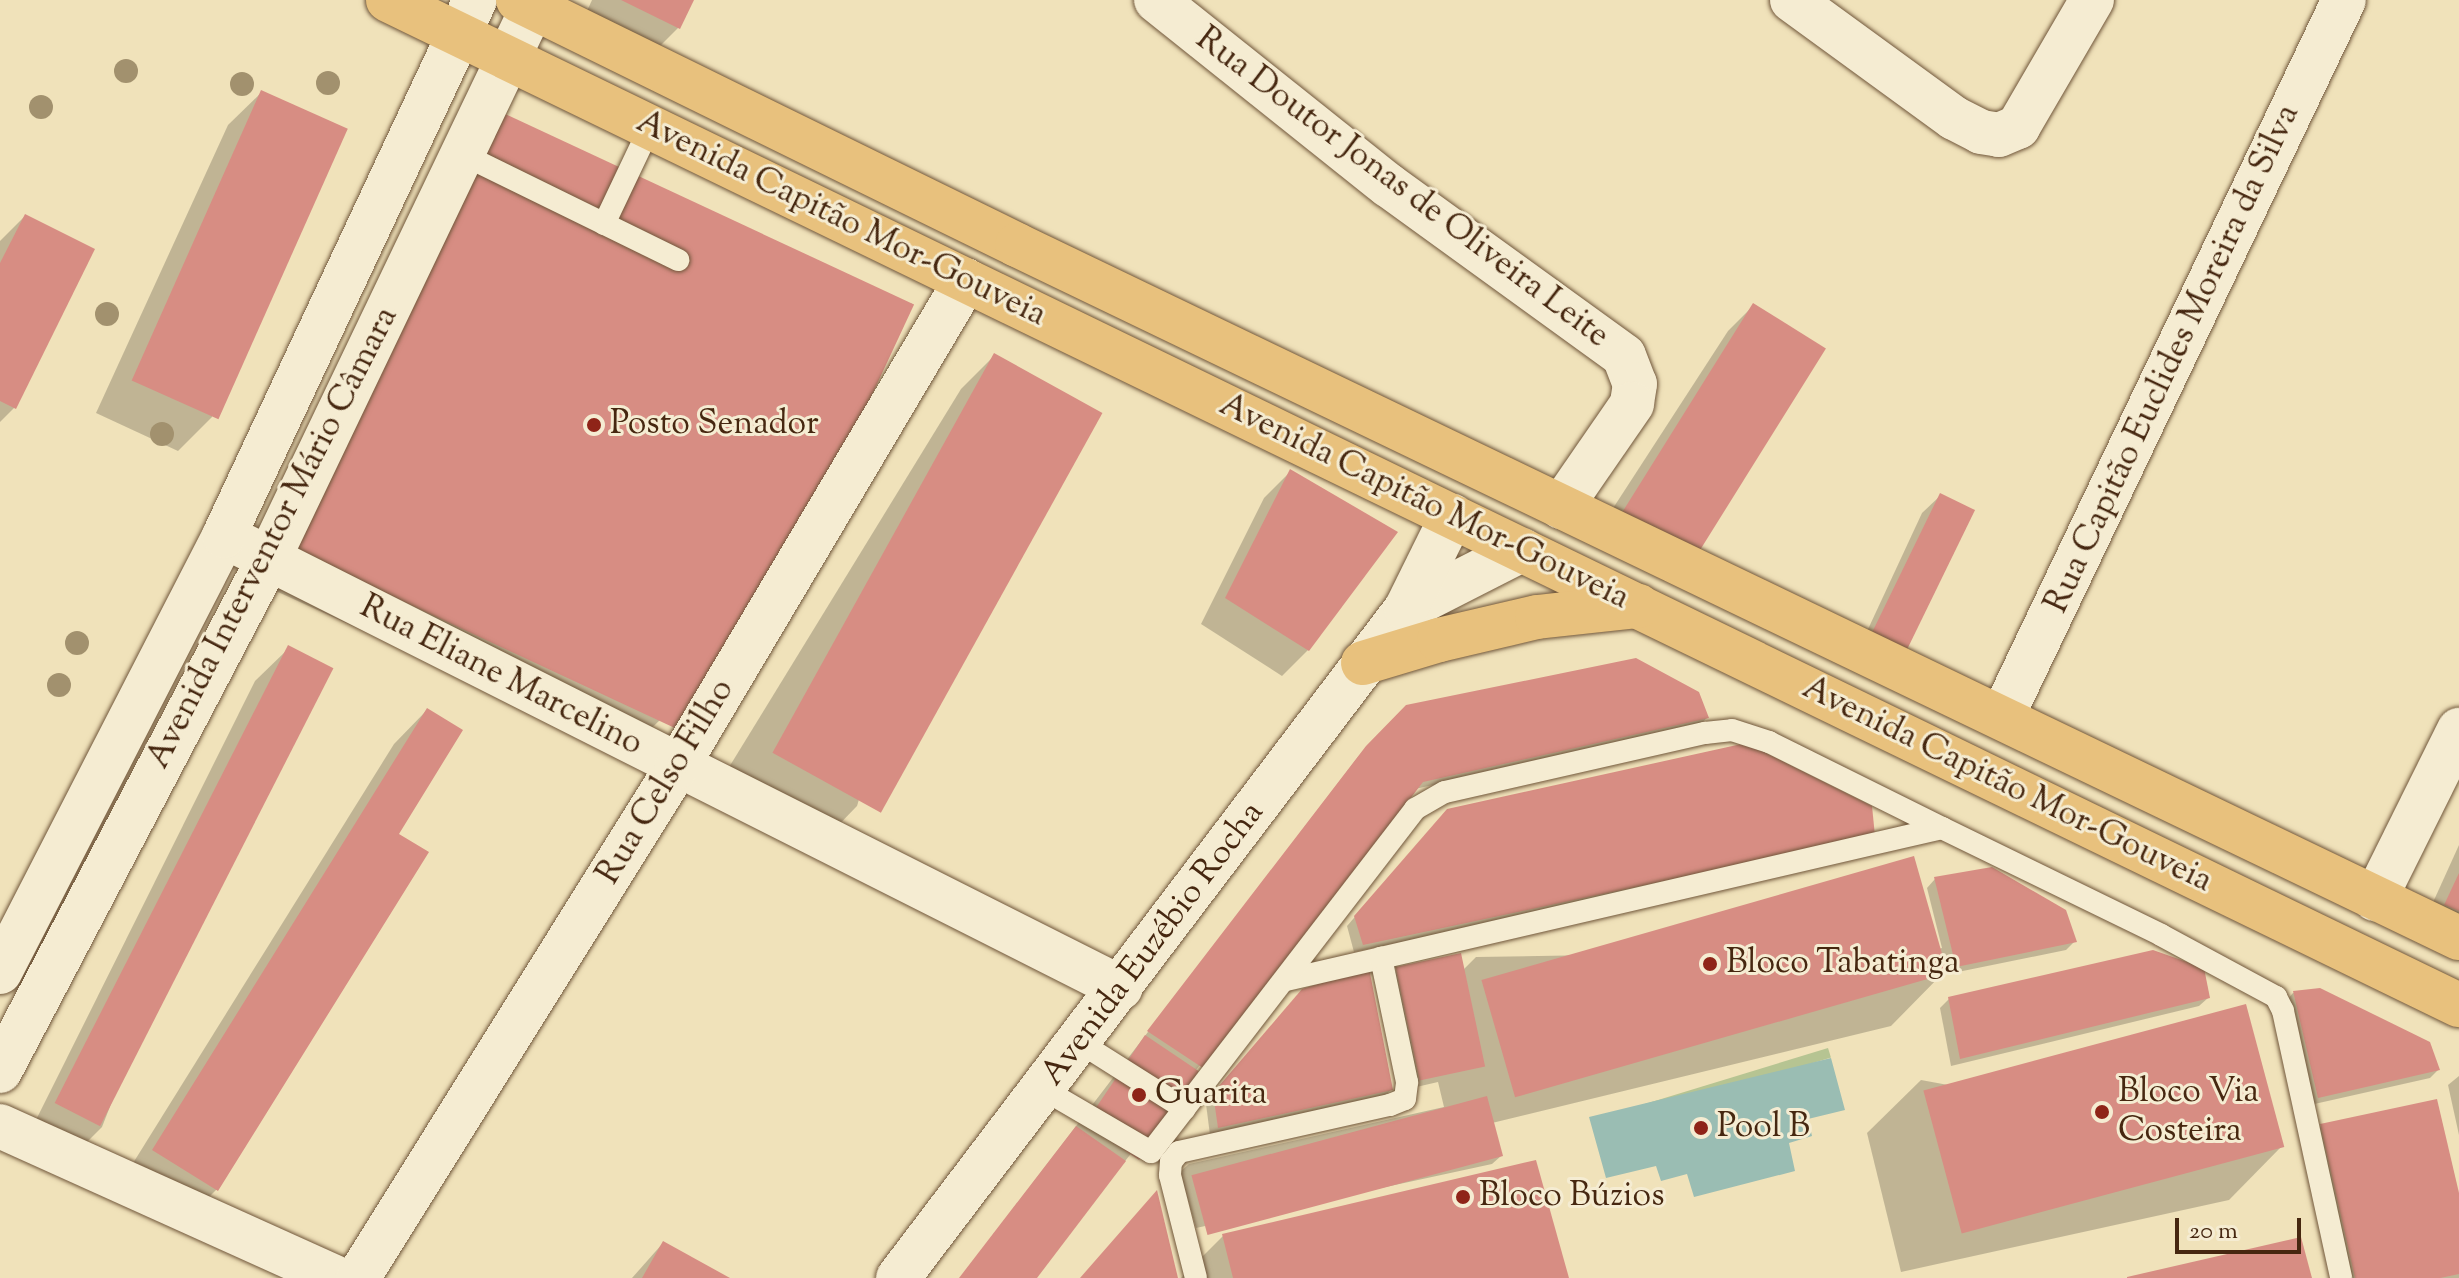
<!DOCTYPE html>
<html>
<head>
<meta charset="utf-8">
<style>
  body { margin:0 }
  #map { position:relative; width:2459px; height:1278px; overflow:hidden; background:#f0e2ba; font-family:"Sorts Mill Goudy",serif }
  div>[style] { position:absolute }
  [style*='--x'] { left:calc(var(--x)*1px); top:calc(var(--y)*1px); width:calc(var(--w)*1px); rotate:calc(var(--a)*1deg) }
  .green>* { inset:0; background:#b6c492; transform-origin:0 0 }
  .water>* { inset:0; background:#9abdb3 }
  .shadow>* { inset:0; background:#0003 }
  .building>* { inset:0; background:#d78d83; transform-origin:0 0 }
  .roads { filter:drop-shadow(0 0 2px #70563a) drop-shadow(0 0 2px #70563a) }
  .service>* { height:22px; margin:-11px; padding:0 11px; transform-origin:11px; border-radius:11px; background:#f5ecd2 }
  .minor>* { height:44px; margin:-22px; padding:0 22px; transform-origin:22px; border-radius:22px; background:#f5ecd2 }
  .secondary>* { height:44px; margin:-22px; padding:0 22px; transform-origin:22px; border-radius:22px; background:#f5ecd2 }
  .primary>* { height:44px; margin:-22px; padding:0 22px; transform-origin:22px; border-radius:22px; background:#e8c17d }
  .trees>* { width:24px; height:24px; margin:-12px; border-radius:50%; background:#a2916e }
  .dots>* { width:22px; height:22px; translate:-50% -50%; box-sizing:border-box; border:4px solid #f5ecd2; border-radius:50% }
  span { translate:-50% -50%; white-space:nowrap; text-align:center; line-height:1.15; -webkit-text-stroke:6px #f5ecd2; paint-order:stroke }
  .street-label { font-size:34px; color:#462710 }
  .poi-label { font-size:34px; color:#462710 }
  .left { translate:0 -50%; text-align:left }
  .scale { position:absolute; left:2175px; top:1218px; width:126px; height:36px; box-sizing:border-box; border:4px solid #462710; border-top:0; padding-left:10px; font-size:24px; line-height:28px; white-space:nowrap; color:#462710; -webkit-text-stroke:6px #f5ecd2; paint-order:stroke }
</style>
</head>
<body>
<div id="map">
  <div class="green">
    <i style="left:1828px;top:1048px;width:10px;height:248px;rotate:73deg"></i>
  </div>
  <div class="water">
    <i style="clip-path:polygon(1831px 1058px,1845px 1110px,1808px 1119px,1812px 1136px,1789px 1143px,1795px 1171px,1694px 1197px,1687px 1174px,1661px 1181px,1656px 1166px,1606px 1178px,1589px 1117px)"></i>
  </div>
  <div class="shadow">
    <i style="clip-path:polygon(592px 0,692px 0,678px 28px,652px 54px,583px 20px)"></i>
    <i style="clip-path:polygon(262px 92px,212px 417px,178px 451px,96px 413px,228px 125px)"></i>
    <i style="clip-path:polygon(25px 216px,14px 408px,0 422px,0 241px)"></i>
    <i style="clip-path:polygon(912px 303px,662px 718px,628px 751px,256px 582px)"></i>
    <i style="clip-path:polygon(1754px 305px,1690px 555px,1664px 581px,1595px 536px,1728px 331px)"></i>
    <i style="clip-path:polygon(995px 355px,857px 806px,824px 840px,723px 777px,961px 389px)"></i>
    <i style="clip-path:polygon(1290px 472px,1308px 650px,1282px 676px,1201px 624px,1264px 498px)"></i>
    <i style="clip-path:polygon(1940px 496px,1889px 670px,1856px 655px,1922px 513px)"></i>
    <i style="clip-path:polygon(289px 648px,102px 1127px,69px 1160px,27px 1138px,255px 681px)"></i>
    <i style="clip-path:polygon(427px 710px,396px 835px,217px 1189px,183px 1223px,120px 1184px,394px 744px)"></i>
    <i style="clip-path:polygon(1707px 718px,1698px 726px,1415px 789px,1034px 1278px,960px 1278px,1358px 757px)"></i>
    <i style="clip-path:polygon(1439px 820px,1864px 844px,1354px 952px,1347px 926px)"></i>
    <i style="clip-path:polygon(2459px 845px,2459px 949px,2420px 931px)"></i>
    <i style="clip-path:polygon(1935px 879px,2075px 941px,2066px 950px,1948px 974px,1947px 969px,1891px 1026px,1492px 1123px,1501px 1156px,1492px 1164px,1196px 1228px,1180px 1172px,1189px 1164px,1444px 1107px,1438px 1082px,1412px 1088px,1389px 978px,1397px 970px,1463px 970px,1476px 957px,1938px 949px,1942px 948px,1927px 888px)"></i>
    <i style="clip-path:polygon(2319px 990px,2438px 1070px,2430px 1078px,2310px 1105px,2285px 1002px,2293px 993px)"></i>
    <i style="clip-path:polygon(2208px 998px,2199px 1006px,1951px 1066px,1940px 1008px,1949px 999px)"></i>
    <i style="clip-path:polygon(1294px 1000px,1391px 1090px,1382px 1098px,1210px 1135px,1206px 1104px)"></i>
    <i style="clip-path:polygon(2459px 1076px,2459px 1135px,2448px 1085px)"></i>
    <i style="clip-path:polygon(1921px 1080px,2282px 1146px,2229px 1200px,1901px 1272px,1867px 1133px)"></i>
    <i style="clip-path:polygon(2321px 1126px,2459px 1201px,2459px 1278px,2346px 1278px,2312px 1134px)"></i>
    <i style="clip-path:polygon(1223px 1236px,1567px 1278px,1181px 1278px)"></i>
    <i style="clip-path:polygon(663px 1243px,726px 1278px,632px 1278px)"></i>
  </div>
  <div class="building">
    <i style="clip-path:polygon(621px 0,694px 0,680px 29px)"></i>
    <i style="left:261px;top:90px;width:95px;height:318px;rotate:24deg"></i>
    <i style="left:499px;top:111px;width:458px;height:485px;rotate:25deg"></i>
    <i style="clip-path:polygon(25px 214px,95px 249px,16px 409px,0 401px,0 263px)"></i>
    <i style="left:1753px;top:303px;width:86px;height:247px;rotate:32deg"></i>
    <i style="left:994px;top:353px;width:124px;height:457px;rotate:29deg"></i>
    <i style="clip-path:polygon(1290px 469px,1398px 532px,1309px 651px,1225px 598px)"></i>
    <i style="left:1940px;top:493px;width:39px;height:159px;rotate:26deg"></i>
    <i style="left:288px;top:645px;width:51px;height:514px;rotate:27deg"></i>
    <i style="clip-path:polygon(1636px 658px,1699px 692px,1709px 718px,1423px 782px,1203px 1068px,1147px 1031px,1366px 746px,1406px 705px)"></i>
    <i style="clip-path:polygon(427px 708px,463px 730px,399px 834px,429px 852px,218px 1191px,152px 1150px)"></i>
    <i style="clip-path:polygon(1746px 743px,1872px 806px,1875px 836px,1363px 945px,1354px 916px,1447px 809px)"></i>
    <i style="left:1914px;top:856px;width:122px;height:450px;rotate:74deg"></i>
    <i style="clip-path:polygon(1992px 867px,2066px 910px,2077px 942px,1956px 967px,1934px 877px)"></i>
    <i style="clip-path:polygon(2459px 873px,2459px 911px,2444px 905px)"></i>
    <i style="clip-path:polygon(2153px 950px,2204px 968px,2210px 998px,1960px 1059px,1948px 997px)"></i>
    <i style="left:1461px;top:953px;width:116px;height:67px;rotate:78deg"></i>
    <i style="clip-path:polygon(1369px 968px,1393px 1090px,1218px 1128px,1213px 1093px,1302px 989px)"></i>
    <i style="clip-path:polygon(2320px 988px,2430px 1042px,2440px 1070px,2318px 1098px,2293px 991px)"></i>
    <i style="left:2246px;top:1004px;width:148px;height:334px;rotate:75deg"></i>
    <i style="left:1145px;top:1035px;width:65px;height:107px;rotate:34deg"></i>
    <i style="left:1487px;top:1096px;width:62px;height:306px;rotate:75deg"></i>
    <i style="clip-path:polygon(2437px 1099px,2459px 1193px,2459px 1274px,2440px 1278px,2355px 1278px,2320px 1124px)"></i>
    <i style="clip-path:polygon(1076px 1126px,1126px 1161px,1037px 1278px,959px 1278px)"></i>
    <i style="clip-path:polygon(1536px 1160px,1569px 1278px,1233px 1278px,1222px 1234px)"></i>
    <i style="clip-path:polygon(1157px 1190px,1178px 1278px,1080px 1278px)"></i>
    <i style="clip-path:polygon(2301px 1237px,2312px 1278px,2127px 1278px,2127px 1277px)"></i>
    <i style="clip-path:polygon(663px 1241px,730px 1278px,642px 1278px)"></i>
  </div>
  <div class="roads">
    <div class="service">
      <i style="--x:462;--y:154;--w:241;--a:26.1"></i>
      <i style="--x:604;--y:224;--w:107;--a:-64.6"></i>
      <i style="--x:1286;--y:980;--w:98;--a:-13"></i>
      <i style="--x:1079;--y:1042;--w:125;--a:32.3"></i>
      <i style="--x:1043;--y:1089;--w:125;--a:30.3"></i>
      <i style="--x:1151;--y:1152;--w:433;--a:-52.4"></i>
      <i style="--x:1415;--y:809;--w:34;--a:-30"></i>
      <i style="--x:1445;--y:792;--w:267;--a:-12.8"></i>
      <i style="--x:1705;--y:733;--w:27;--a:-6"></i>
      <i style="--x:1732;--y:730;--w:39;--a:18"></i>
      <i style="--x:1769;--y:742;--w:193;--a:26.4"></i>
      <i style="--x:1196;--y:1278;--w:106;--a:-104.2"></i>
      <i style="--x:1170;--y:1175;--w:13;--a:-86"></i>
      <i style="--x:1171;--y:1162;--w:13;--a:-51"></i>
      <i style="--x:1179;--y:1152;--w:216;--a:-12.6"></i>
      <i style="--x:1390;--y:1105;--w:16;--a:-22"></i>
      <i style="--x:1405;--y:1099;--w:17;--a:-83"></i>
      <i style="--x:1407;--y:1082;--w:127;--a:-101.8"></i>
      <i style="--x:1381;--y:958;--w:576;--a:-13.05"></i>
      <i style="--x:1942;--y:828;--w:244;--a:26"></i>
      <i style="--x:2161;--y:935;--w:131;--a:28.3"></i>
      <i style="--x:2276;--y:997;--w:16;--a:63"></i>
      <i style="--x:2283;--y:1011;--w:273;--a:77.7"></i>
    </div>
    <div class="minor">
      <i style="--x:1156;--y:0;--w:297;--a:38.6"></i>
      <i style="--x:1388;--y:185;--w:291;--a:35.9"></i>
      <i style="--x:1624;--y:356;--w:30;--a:69"></i>
      <i style="--x:1635;--y:384;--w:20;--a:99"></i>
      <i style="--x:1632;--y:404;--w:125;--a:124.6"></i>
      <i style="--x:1792;--y:0;--w:200;--a:36.1"></i>
      <i style="--x:1954;--y:118;--w:30;--a:27"></i>
      <i style="--x:1981;--y:132;--w:18;--a:9"></i>
      <i style="--x:1999;--y:135;--w:21;--a:-23"></i>
      <i style="--x:2018;--y:127;--w:147;--a:-59.8"></i>
      <i style="--x:224;--y:536;--w:1004;--a:26.74"></i>
      <i style="--x:1406;--y:609;--w:130;--a:-27"></i>
      <i style="--x:2002;--y:717;--w:794;--a:-64.5"></i>
      <i style="--x:2375;--y:899;--w:189;--a:-63.6"></i>
      <i style="--x:0;--y:1126;--w:370;--a:24.3"></i>
      <i style="--x:358;--y:1278;--w:602;--a:-58.02"></i>
      <i style="--x:677;--y:767;--w:566;--a:-59.31"></i>
      <i style="--x:898;--y:1278;--w:840;--a:-52.79"></i>
      <i style="--x:1406;--y:609;--w:104;--a:-63.7"></i>
    </div>
    <div class="secondary">
      <i style="--x:0;--y:972;--w:490;--a:-62.8"></i>
      <i style="--x:224;--y:536;--w:592;--a:-64.91"></i>
      <i style="--x:0;--y:1071;--w:581;--a:-62.33"></i>
      <i style="--x:270;--y:556;--w:616;--a:-64.43"></i>
    </div>
    <div class="primary">
      <i style="--x:388;--y:0;--w:2302;--a:25.89"></i>
      <i style="--x:518;--y:0;--w:556;--a:26.15"></i>
      <i style="--x:1017;--y:245;--w:1600;--a:25.67"></i>
      <i style="--x:1363;--y:663;--w:79;--a:-16.8"></i>
      <i style="--x:1439;--y:640;--w:101;--a:-13.2"></i>
      <i style="--x:1537;--y:617;--w:102;--a:-6.2"></i>
    </div>
  </div>
  <div class="trees">
    <i style="left:126px;top:71px"></i>
    <i style="left:328px;top:83px"></i>
    <i style="left:242px;top:84px"></i>
    <i style="left:41px;top:107px"></i>
    <i style="left:107px;top:314px"></i>
    <i style="left:162px;top:434px"></i>
    <i style="left:77px;top:643px"></i>
    <i style="left:59px;top:685px"></i>
  </div>
  <div class="dots">
    <i style="left:594px;top:425px;background:#8f2418"></i>
    <i style="left:1710px;top:964px;background:#8f2418"></i>
    <i style="left:1139px;top:1095px;background:#8f2418"></i>
    <i style="left:2102px;top:1112px;background:#8f2418"></i>
    <i style="left:1701px;top:1128px;background:#8f2418"></i>
    <i style="left:1463px;top:1197px;background:#8f2418"></i>
  </div>
  <div class="street-label">
    <span style="left:1402px;top:188px;rotate:37deg">Rua Doutor Jonas de Oliveira Leite</span>
    <span style="left:841px;top:219px;rotate:26deg">Avenida Capitão Mor-Gouveia</span>
    <span style="left:2173px;top:359px;rotate:-65deg">Rua Capitão Euclides Moreira da Silva</span>
    <span style="left:1424px;top:502px;rotate:26deg">Avenida Capitão Mor-Gouveia</span>
    <span style="left:273px;top:538px;rotate:-63deg">Avenida Interventor Mário Câmara</span>
    <span style="left:501px;top:676px;rotate:27deg">Rua Eliane Marcelino</span>
    <span style="left:666px;top:782px;rotate:-59deg">Rua Celso Filho</span>
    <span style="left:2007px;top:785px;rotate:26deg">Avenida Capitão Mor-Gouveia</span>
    <span style="left:1153px;top:944px;rotate:-53deg">Avenida Euzébio Rocha</span>
  </div>
  <div class="poi-label">
    <span class="left" style="left:610px;top:425px">Posto Senador</span>
    <span class="left" style="left:1726px;top:964px">Bloco Tabatinga</span>
    <span class="left" style="left:2118px;top:1112px">Bloco Via<br>Costeira</span>
    <span class="left" style="left:1155px;top:1095px">Guarita</span>
    <span class="left" style="left:1717px;top:1128px">Pool B</span>
    <span class="left" style="left:1479px;top:1197px">Bloco Búzios</span>
  </div>
  <div class="scale">20 m</div>
</div>
</body>
</html>
